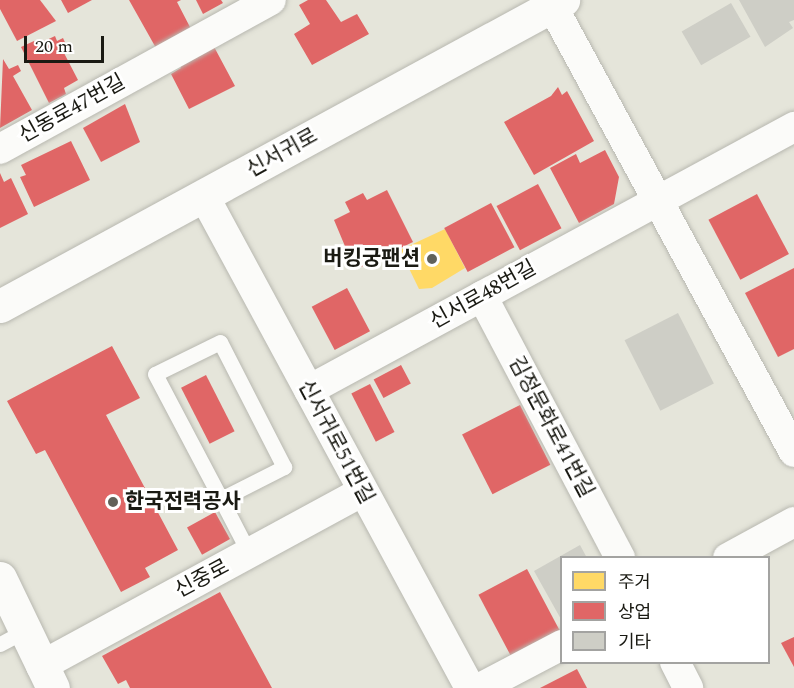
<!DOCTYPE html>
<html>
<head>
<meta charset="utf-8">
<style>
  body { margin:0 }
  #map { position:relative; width:794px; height:688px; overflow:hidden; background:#e5e5da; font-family:Spectral,"Noto Sans KR",serif }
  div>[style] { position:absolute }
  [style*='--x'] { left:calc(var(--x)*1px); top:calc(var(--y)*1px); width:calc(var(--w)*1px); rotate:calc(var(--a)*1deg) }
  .homes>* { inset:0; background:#ffd966 }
  .shops>* { inset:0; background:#e06666; transform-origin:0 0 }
  .building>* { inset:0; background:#cecec6; transform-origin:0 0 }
  .roads { filter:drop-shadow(0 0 2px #b8b8b0) drop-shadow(0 0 2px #b8b8b0) }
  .lane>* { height:15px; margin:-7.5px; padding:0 7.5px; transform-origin:7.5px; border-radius:7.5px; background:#fbfbf9 }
  .street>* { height:30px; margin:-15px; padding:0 15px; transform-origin:15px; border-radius:15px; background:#fbfbf9 }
  .secondary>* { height:33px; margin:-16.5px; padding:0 16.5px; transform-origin:16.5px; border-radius:16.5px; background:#fbfbf9 }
  .dots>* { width:16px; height:16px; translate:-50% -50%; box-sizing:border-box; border:3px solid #fff; border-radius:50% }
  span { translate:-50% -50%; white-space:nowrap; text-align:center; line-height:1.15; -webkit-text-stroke:6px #fff; paint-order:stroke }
  .street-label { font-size:21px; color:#1a1a13 }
  .poi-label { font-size:21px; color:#1a1a13; font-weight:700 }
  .right { translate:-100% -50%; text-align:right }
  .left { translate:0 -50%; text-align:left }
  .legend { position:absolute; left:560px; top:556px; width:210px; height:108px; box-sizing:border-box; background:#fff; border:2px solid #a3a3a1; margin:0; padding:8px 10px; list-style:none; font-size:18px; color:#1a1a13 }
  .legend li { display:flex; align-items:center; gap:12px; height:30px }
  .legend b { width:30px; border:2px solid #a3a3a1 }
  .scale { position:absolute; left:24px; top:36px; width:80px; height:27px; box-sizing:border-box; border:3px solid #1a1a13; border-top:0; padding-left:8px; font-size:18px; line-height:21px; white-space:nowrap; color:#1a1a13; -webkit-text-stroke:4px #fff; paint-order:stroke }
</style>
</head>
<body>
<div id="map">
  <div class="homes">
    <i style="clip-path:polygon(445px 229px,465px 268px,432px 288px,419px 289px,400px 250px)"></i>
  </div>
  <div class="shops">
    <i style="clip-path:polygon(0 0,40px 0,56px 21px,17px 41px,0 9px)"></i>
    <i style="clip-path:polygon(61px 0,92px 0,68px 13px)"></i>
    <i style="clip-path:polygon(129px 0,181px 0,177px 2px,191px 29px,156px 48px)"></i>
    <i style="clip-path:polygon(196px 0,221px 0,223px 3px,203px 14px)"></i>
    <i style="clip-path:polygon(308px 0,326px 0,341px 22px,357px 14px,369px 34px,312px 65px,294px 34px,310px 24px,299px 5px)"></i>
    <i style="clip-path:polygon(55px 36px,57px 41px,63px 38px,69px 51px,64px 53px,78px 80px,64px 88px,66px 94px,49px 103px,21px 47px,34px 41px,36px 45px)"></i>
    <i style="clip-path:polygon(212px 43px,235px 86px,189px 109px,171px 74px,181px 68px,177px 61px)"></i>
    <i style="clip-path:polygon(3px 59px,9px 69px,18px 65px,21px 71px,13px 76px,32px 110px,0 128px)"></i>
    <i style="clip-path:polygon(558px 87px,562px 95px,567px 91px,594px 141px,534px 175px,504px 122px,551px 96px)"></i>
    <i style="clip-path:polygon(125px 104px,140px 142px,101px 162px,83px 128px)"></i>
    <i style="clip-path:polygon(71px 141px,90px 180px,34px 207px,20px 177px,26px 175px,21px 165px)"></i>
    <i style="clip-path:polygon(605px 150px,619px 177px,614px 204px,579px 223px,550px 168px,576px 154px,580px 163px)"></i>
    <i style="clip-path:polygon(0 173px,4px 182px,11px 178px,28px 214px,0 228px)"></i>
    <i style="left:538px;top:184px;width:50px;height:47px;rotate:62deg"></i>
    <i style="clip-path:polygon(387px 190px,413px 242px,355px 270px,334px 220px,350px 212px,345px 202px,363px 193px,367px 200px)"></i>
    <i style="left:757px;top:194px;width:68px;height:55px;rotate:62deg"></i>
    <i style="left:491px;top:203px;width:50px;height:53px;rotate:62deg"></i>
    <i style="clip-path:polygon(794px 268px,794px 349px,778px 357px,745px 293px)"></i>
    <i style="left:347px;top:288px;width:49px;height:40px;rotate:62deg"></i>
    <i style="clip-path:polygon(112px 346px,140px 398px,106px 415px,178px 550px,145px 568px,150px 577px,121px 592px,45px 450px,36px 454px,7px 401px)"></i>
    <i style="left:401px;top:365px;width:21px;height:31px;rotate:62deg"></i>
    <i style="left:206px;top:375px;width:63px;height:28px;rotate:63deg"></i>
    <i style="left:370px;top:384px;width:54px;height:21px;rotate:63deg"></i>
    <i style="left:520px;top:405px;width:67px;height:65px;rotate:63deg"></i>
    <i style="left:215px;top:512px;width:31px;height:32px;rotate:61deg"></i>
    <i style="left:527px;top:569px;width:73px;height:55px;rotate:62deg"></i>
    <i style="clip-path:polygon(220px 592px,272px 688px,130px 688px,126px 680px,118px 684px,102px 656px)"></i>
    <i style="clip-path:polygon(794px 637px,794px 667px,781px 643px)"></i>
    <i style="clip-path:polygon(577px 669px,587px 688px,540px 688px)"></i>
  </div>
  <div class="building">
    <i style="clip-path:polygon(739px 0,794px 0,794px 20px,789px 22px,793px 28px,765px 47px)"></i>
    <i style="left:731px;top:3px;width:39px;height:57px;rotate:60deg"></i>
    <i style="left:678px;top:313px;width:79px;height:60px;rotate:63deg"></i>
    <i style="clip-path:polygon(580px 545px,587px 558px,562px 558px,562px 621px,534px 571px)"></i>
  </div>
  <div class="roads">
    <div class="lane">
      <i style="--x:221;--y:499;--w:71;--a:-26.9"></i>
      <i style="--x:284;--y:467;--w:140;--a:-117.1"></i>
      <i style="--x:220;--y:342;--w:72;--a:153.8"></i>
      <i style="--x:155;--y:374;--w:141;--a:62.2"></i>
      <i style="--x:221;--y:499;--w:61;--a:62.6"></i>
      <i style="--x:0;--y:644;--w:32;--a:-28"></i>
    </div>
    <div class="street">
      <i style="--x:549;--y:0;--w:514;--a:61.54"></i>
      <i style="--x:0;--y:149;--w:309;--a:-28.8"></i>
      <i style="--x:204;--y:196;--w:559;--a:61.6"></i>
      <i style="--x:482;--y:296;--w:296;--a:62.2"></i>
      <i style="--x:309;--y:390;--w:552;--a:-28.47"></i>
      <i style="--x:728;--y:558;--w:75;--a:-28.6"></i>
      <i style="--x:675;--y:662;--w:29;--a:63"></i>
      <i style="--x:41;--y:666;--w:366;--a:-28.5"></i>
      <i style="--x:480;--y:688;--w:93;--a:-27.7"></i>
    </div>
    <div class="secondary">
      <i style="--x:0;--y:306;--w:641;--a:-28.52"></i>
      <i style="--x:0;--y:578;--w:122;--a:64.3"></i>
    </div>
  </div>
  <div class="dots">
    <i style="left:432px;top:259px;background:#616159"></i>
    <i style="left:113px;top:502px;background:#616159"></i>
  </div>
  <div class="street-label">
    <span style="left:72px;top:109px;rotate:-29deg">신동로47번길</span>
    <span style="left:282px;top:153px;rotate:-29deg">신서귀로</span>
    <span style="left:483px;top:295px;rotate:-29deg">신서로48번길</span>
    <span style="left:551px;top:427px;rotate:62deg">김정문화로41번길</span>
    <span style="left:336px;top:442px;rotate:62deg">신서귀로51번길</span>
    <span style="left:202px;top:579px;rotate:-28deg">신중로</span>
  </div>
  <div class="poi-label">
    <span class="right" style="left:420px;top:259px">버킹궁팬션</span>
    <span class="left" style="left:125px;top:502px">한국전력공사</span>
  </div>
  <ul class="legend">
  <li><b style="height:16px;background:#ffd966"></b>주거</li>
  <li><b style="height:16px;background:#e06666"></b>상업</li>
  <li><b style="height:16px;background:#cecec6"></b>기타</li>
  </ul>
  <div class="scale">20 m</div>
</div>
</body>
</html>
